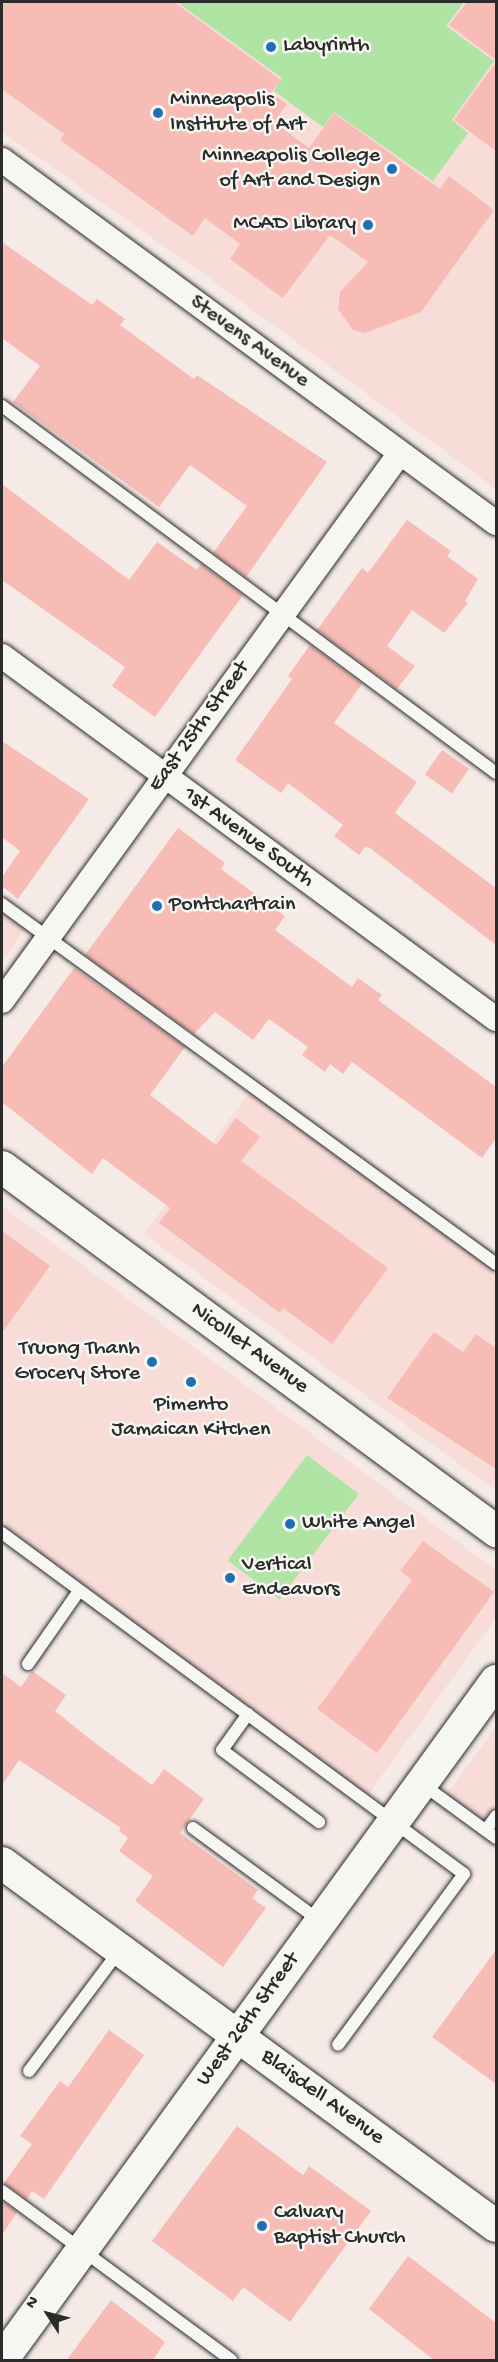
<!DOCTYPE html>
<html>
<head>
<meta charset="utf-8">
<style>
  body { margin:0 }
  #map { position:relative; width:498px; height:2362px; overflow:hidden; background:#f6eae6; font-family:"Gochi Hand",sans-serif }
  div>[style] { position:absolute }
  [style*='--x'] { left:calc(var(--x)*1px); top:calc(var(--y)*1px); width:calc(var(--w)*1px); rotate:calc(var(--a)*1deg) }
  .built>* { inset:0; background:#f7dcd8 }
  .green>* { inset:0; background:#b0e4a5; transform-origin:0 0 }
  .building>* { inset:0; background:#f8bcb6; transform-origin:0 0 }
  .roads { filter:drop-shadow(0 0 2px #2b2b2b) drop-shadow(0 0 2px #2b2b2b) }
  .service>* { height:12px; margin:-6px; padding:0 6px; transform-origin:6px; border-radius:6px; background:#f6f6f2 }
  .minor>* { height:24px; margin:-12px; padding:0 12px; transform-origin:12px; border-radius:12px; background:#f6f6f2 }
  .tertiary>* { height:32px; margin:-16px; padding:0 16px; transform-origin:16px; border-radius:16px; background:#f6f6f2 }
  .dots>* { width:16px; height:16px; translate:-50% -50%; box-sizing:border-box; border:3px solid #f6f6f2; border-radius:50% }
  span { translate:-50% -50%; white-space:nowrap; text-align:center; line-height:1.15; -webkit-text-stroke:5px #f6f6f2; paint-order:stroke }
  .poi-label { font-size:22px; color:#2b2b2b }
  .left { translate:0 -50%; text-align:left }
  .right { translate:-100% -50%; text-align:right }
  .street-label { font-size:22px; color:#2b2b2b }
  .frame { position:absolute; inset:0; border:3px solid #2b2b2b; pointer-events:none }
  .north { position:absolute; left:18px; top:2284px; width:60px; height:60px; -webkit-text-stroke:4px #f6f6f2; paint-order:stroke; rotate:306deg; font-size:16px; font-weight:700; line-height:24px; text-align:center; color:#2b2b2b }
  .north::after { content:''; display:block; margin:auto; width:21px; height:27px; background:#2b2b2b; clip-path:polygon(50% 0,100% 100%,50% 72%,0 100%) }
</style>
</head>
<body>
<div id="map">
  <div class="built">
    <i style="clip-path:polygon(2px 2px,496px 2px,496px 489px,208px 277px,2px 132px)"></i>
    <i style="clip-path:polygon(2px 901px,30px 922px,2px 961px)"></i>
    <i style="clip-path:polygon(258px 1081px,496px 1256px,496px 1491px,144px 1234px)"></i>
    <i style="clip-path:polygon(2px 1206px,496px 1570px,496px 1618px,367px 1796px,2px 1528px)"></i>
    <i style="clip-path:polygon(496px 1727px,496px 1831px,447px 1794px)"></i>
  </div>
  <div class="green">
    <i style="clip-path:polygon(177px 2px,464px 2px,446px 26px,494px 61px,452px 120px,468px 133px,433px 181px,334px 112px,323px 127px,274px 91px,282px 78px)"></i>
    <i style="left:307px;top:1455px;width:65px;height:132px;rotate:37deg"></i>
  </div>
  <div class="building">
    <i style="clip-path:polygon(2px 2px,174px 2px,281px 80px,271px 93px,287px 104px,274px 122px,309px 148px,334px 113px,440px 189px,449px 176px,494px 210px,421px 312px,365px 333px,353px 330px,338px 309px,340px 292px,368px 262px,330px 235px,283px 298px,230px 259px,240px 244px,205px 218px,193px 236px,60px 140px,64px 134px,2px 89px)"></i>
    <i style="clip-path:polygon(467px 2px,496px 2px,496px 60px,449px 25px)"></i>
    <i style="clip-path:polygon(496px 62px,496px 151px,454px 120px)"></i>
    <i style="clip-path:polygon(2px 242px,92px 305px,97px 299px,125px 319px,120px 325px,194px 379px,197px 375px,327px 462px,246px 577px,213px 553px,247px 506px,190px 465px,159px 507px,13px 402px,40px 366px,2px 338px)"></i>
    <i style="clip-path:polygon(2px 484px,129px 580px,157px 542px,197px 570px,201px 564px,243px 595px,155px 717px,112px 686px,125px 667px,2px 580px)"></i>
    <i style="clip-path:polygon(407px 520px,451px 551px,447px 556px,478px 579px,465px 601px,468px 603px,444px 633px,412px 610px,387px 646px,415px 666px,397px 689px,317px 630px,362px 568px,368px 573px)"></i>
    <i style="clip-path:polygon(310px 645px,362px 684px,334px 723px,417px 782px,395px 813px,496px 888px,496px 945px,370px 848px,365px 847px,359px 855px,334px 836px,343px 825px,288px 783px,281px 793px,235px 760px,292px 679px,288px 676px)"></i>
    <i style="clip-path:polygon(2px 741px,89px 799px,18px 899px,2px 886px,2px 877px,20px 851px,2px 837px)"></i>
    <i style="left:442px;top:750px;width:33px;height:30px;rotate:35deg"></i>
    <i style="clip-path:polygon(178px 828px,225px 863px,221px 869px,285px 916px,275px 930px,352px 987px,358px 978px,382px 995px,378px 1000px,496px 1087px,496px 1138px,482px 1158px,352px 1062px,343px 1074px,330px 1064px,325px 1072px,302px 1055px,308px 1047px,269px 1019px,253px 1040px,215px 1012px,194px 1034px,85px 955px)"></i>
    <i style="clip-path:polygon(74px 968px,185px 1047px,150px 1095px,216px 1145px,236px 1118px,260px 1137px,241px 1161px,388px 1268px,332px 1344px,283px 1308px,280px 1313px,159px 1223px,170px 1208px,103px 1158px,92px 1174px,2px 1102px,2px 1067px)"></i>
    <i style="clip-path:polygon(2px 1231px,50px 1266px,2px 1333px)"></i>
    <i style="clip-path:polygon(434px 1332px,463px 1352px,476px 1334px,496px 1348px,496px 1469px,387px 1398px)"></i>
    <i style="clip-path:polygon(423px 1541px,494px 1592px,377px 1753px,317px 1709px,412px 1580px,400px 1571px)"></i>
    <i style="clip-path:polygon(32px 1671px,66px 1695px,55px 1711px,95px 1743px,152px 1785px,164px 1769px,204px 1799px,180px 1833px,258px 1890px,252px 1898px,266px 1908px,223px 1967px,135px 1901px,153px 1876px,119px 1851px,128px 1838px,119px 1831px,121px 1828px,19px 1760px,2px 1785px,2px 1673px,21px 1687px)"></i>
    <i style="clip-path:polygon(496px 1950px,496px 2084px,432px 2037px)"></i>
    <i style="clip-path:polygon(109px 2030px,144px 2055px,44px 2199px,32px 2191px,27px 2199px,4px 2183px,32px 2144px,20px 2136px,60px 2081px,68px 2087px)"></i>
    <i style="clip-path:polygon(237px 2126px,303px 2175px,309px 2166px,371px 2211px,290px 2322px,243px 2287px,233px 2301px,152px 2241px)"></i>
    <i style="clip-path:polygon(2px 2201px,17px 2212px,2px 2235px)"></i>
    <i style="clip-path:polygon(408px 2256px,496px 2323px,496px 2361px,435px 2361px,369px 2309px)"></i>
    <i style="clip-path:polygon(111px 2300px,165px 2342px,152px 2361px,66px 2361px)"></i>
  </div>
  <div class="roads">
    <div class="service">
      <i style="--x:2;--y:406;--w:615;--a:36.61"></i>
      <i style="--x:2;--y:904;--w:611;--a:36.08"></i>
      <i style="--x:2;--y:1533;--w:574;--a:36.43"></i>
      <i style="--x:464;--y:1874;--w:212;--a:126.4"></i>
      <i style="--x:28;--y:1664;--w:89;--a:-55.1"></i>
      <i style="--x:248;--y:1714;--w:44;--a:125.8"></i>
      <i style="--x:222;--y:1750;--w:121;--a:36.6"></i>
      <i style="--x:422;--y:1784;--w:92;--a:36.1"></i>
      <i style="--x:193;--y:1828;--w:157;--a:36.2"></i>
      <i style="--x:486;--y:1830;--w:17;--a:-54"></i>
      <i style="--x:29;--y:2071;--w:150;--a:-53.1"></i>
      <i style="--x:2;--y:2191;--w:285;--a:36.4"></i>
    </div>
    <div class="minor">
      <i style="--x:2;--y:160;--w:613;--a:36.31"></i>
      <i style="--x:2;--y:656;--w:613;--a:36.31"></i>
      <i style="--x:2;--y:1001;--w:677;--a:-54.01"></i>
    </div>
    <div class="tertiary">
      <i style="--x:2;--y:1167;--w:614;--a:36.38"></i>
      <i style="--x:2;--y:1863;--w:613;--a:36.31"></i>
      <i style="--x:2;--y:2360;--w:840;--a:-53.96"></i>
    </div>
  </div>
  <div class="dots">
    <i style="left:271px;top:47px;background:#1f6fb2"></i>
    <i style="left:158px;top:113px;background:#1f6fb2"></i>
    <i style="left:392px;top:169px;background:#1f6fb2"></i>
    <i style="left:368px;top:225px;background:#1f6fb2"></i>
    <i style="left:157px;top:906px;background:#1f6fb2"></i>
    <i style="left:152px;top:1362px;background:#1f6fb2"></i>
    <i style="left:191px;top:1382px;background:#1f6fb2"></i>
    <i style="left:290px;top:1524px;background:#1f6fb2"></i>
    <i style="left:230px;top:1578px;background:#1f6fb2"></i>
    <i style="left:262px;top:2226px;background:#1f6fb2"></i>
  </div>
  <div class="poi-label">
    <span class="left" style="left:283px;top:47px">Labyrinth</span>
    <span class="left" style="left:170px;top:113px">Minneapolis<br>Institute of Art</span>
    <span class="right" style="left:380px;top:169px">Minneapolis College<br>of Art and Design</span>
    <span class="right" style="left:356px;top:225px">MCAD Library</span>
    <span class="left" style="left:169px;top:906px">Pontchartrain</span>
    <span class="right" style="left:140px;top:1362px">Truong Thanh<br>Grocery Store</span>
    <span style="left:191px;top:1418px">Pimento<br>Jamaican Kitchen</span>
    <span class="left" style="left:302px;top:1524px">White Angel</span>
    <span class="left" style="left:242px;top:1578px">Vertical<br>Endeavors</span>
    <span class="left" style="left:274px;top:2226px">Calvary<br>Baptist Church</span>
  </div>
  <div class="street-label">
    <span style="left:249px;top:342px;rotate:36deg">Stevens Avenue</span>
    <span style="left:200px;top:727px;rotate:-54deg">East 25th Street</span>
    <span style="left:248px;top:838px;rotate:36deg">1st Avenue South</span>
    <span style="left:249px;top:1349px;rotate:36deg">Nicollet Avenue</span>
    <span style="left:249px;top:2020px;rotate:-54deg">West 26th Street</span>
    <span style="left:322px;top:2098px;rotate:36deg">Blaisdell Avenue</span>
  </div>
  <div class="frame"></div>
  <div class="north">N</div>
</div>
</body>
</html>
